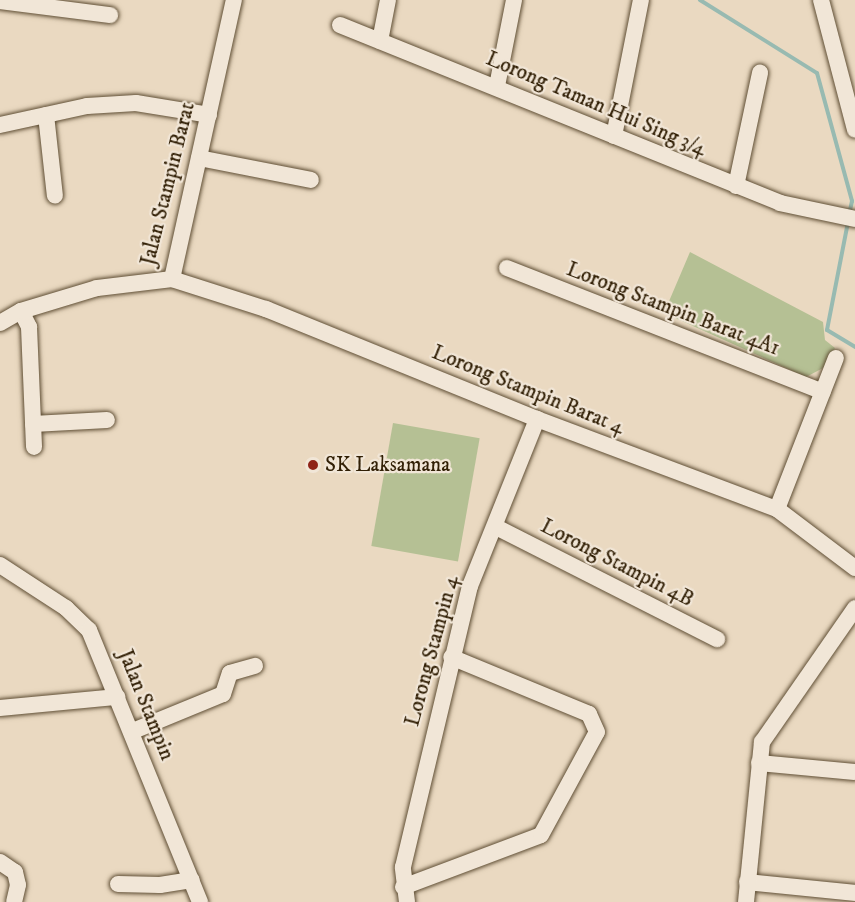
<!DOCTYPE html>
<html>
<head>
<meta charset="utf-8">
<style>
  body { margin:0 }
  #map { position:relative; width:855px; height:902px; overflow:hidden; background:#ead9c1; font-family:"IM FELL DW Pica",serif }
  div>[style] { position:absolute }
  [style*='--x'] { left:calc(var(--x)*1px); top:calc(var(--y)*1px); width:calc(var(--w)*1px); rotate:calc(var(--a)*1deg) }
  .green>* { inset:0; background:#b5c094; transform-origin:0 0 }
  .stream>* { height:4px; margin:-2px; padding:0 2px; transform-origin:2px; border-radius:2px; background:#98bab1 }
  .roads { filter:drop-shadow(0 0 2px #5f4e34) drop-shadow(0 0 2px #5f4e34) }
  .minor>* { height:16px; margin:-8px; padding:0 8px; transform-origin:8px; border-radius:8px; background:#f1e6d7 }
  .dots>* { width:16px; height:16px; translate:-50% -50%; box-sizing:border-box; border:3px solid #f1e6d7; border-radius:50% }
  span { translate:-50% -50%; white-space:nowrap; text-align:center; line-height:1.15; -webkit-text-stroke:4.5px #f1e6d7; paint-order:stroke }
  .street-label { font-size:21px; color:#311f05 }
  .poi-label { font-size:21px; color:#311f05 }
  .left { translate:0 -50%; text-align:left }
</style>
</head>
<body>
<div id="map">
  <div class="green">
    <i style="clip-path:polygon(690px 252px,823px 322px,825px 340px,835px 348px,825px 367px,806px 377px,664px 313px)"></i>
    <i style="left:393px;top:423px;width:88px;height:125px;rotate:10deg"></i>
  </div>
  <div class="stream">
    <i style="--x:700;--y:0;--w:138;--a:32"></i>
    <i style="--x:817;--y:73;--w:133;--a:74.7"></i>
    <i style="--x:852;--y:201;--w:14;--a:102"></i>
    <i style="--x:848;--y:222;--w:110;--a:101"></i>
    <i style="--x:827;--y:330;--w:33;--a:31"></i>
  </div>
  <div class="roads">
    <div class="minor">
      <i style="--x:821;--y:0;--w:134;--a:75.3"></i>
      <i style="--x:0;--y:1;--w:111;--a:7.3"></i>
      <i style="--x:340;--y:25;--w:475;--a:22"></i>
      <i style="--x:780;--y:203;--w:77;--a:12"></i>
      <i style="--x:380;--y:41;--w:42;--a:-79"></i>
      <i style="--x:497;--y:86;--w:88;--a:-78.8"></i>
      <i style="--x:46;--y:115;--w:81;--a:83.7"></i>
      <i style="--x:0;--y:125;--w:89;--a:-12.3"></i>
      <i style="--x:87;--y:106;--w:49;--a:-3.5"></i>
      <i style="--x:136;--y:103;--w:74;--a:9.3"></i>
      <i style="--x:614;--y:136;--w:139;--a:-78.8"></i>
      <i style="--x:199;--y:158;--w:114;--a:11.1"></i>
      <i style="--x:736;--y:186;--w:116;--a:-78"></i>
      <i style="--x:507;--y:268;--w:339;--a:21.4"></i>
      <i style="--x:172;--y:279;--w:99;--a:17.7"></i>
      <i style="--x:266;--y:309;--w:292;--a:22.1"></i>
      <i style="--x:537;--y:419;--w:256;--a:20.6"></i>
      <i style="--x:777;--y:509;--w:98;--a:37.1"></i>
      <i style="--x:21;--y:311;--w:18;--a:63"></i>
      <i style="--x:29;--y:327;--w:120;--a:87.6"></i>
      <i style="--x:0;--y:323;--w:24;--a:-30"></i>
      <i style="--x:21;--y:311;--w:79;--a:-16.8"></i>
      <i style="--x:97;--y:288;--w:76;--a:-6.8"></i>
      <i style="--x:172;--y:279;--w:286;--a:-77.5"></i>
      <i style="--x:33;--y:424;--w:74;--a:-3.1"></i>
      <i style="--x:777;--y:509;--w:162;--a:-68.7"></i>
      <i style="--x:496;--y:527;--w:248;--a:26.9"></i>
      <i style="--x:0;--y:565;--w:79;--a:33.1"></i>
      <i style="--x:66;--y:608;--w:32;--a:44"></i>
      <i style="--x:89;--y:630;--w:294;--a:67.8"></i>
      <i style="--x:0;--y:708;--w:118;--a:-5.4"></i>
      <i style="--x:133;--y:731;--w:97;--a:-22.3"></i>
      <i style="--x:223;--y:694;--w:22;--a:-72"></i>
      <i style="--x:230;--y:673;--w:26;--a:-16"></i>
      <i style="--x:759;--y:763;--w:96;--a:5.4"></i>
      <i style="--x:0;--y:862;--w:18;--a:34"></i>
      <i style="--x:15;--y:872;--w:13;--a:77"></i>
      <i style="--x:18;--y:885;--w:17;--a:103"></i>
      <i style="--x:747;--y:882;--w:109;--a:5.8"></i>
      <i style="--x:118;--y:884;--w:42;--a:1.4"></i>
      <i style="--x:160;--y:885;--w:32;--a:-9"></i>
      <i style="--x:403;--y:887;--w:147;--a:-20.6"></i>
      <i style="--x:541;--y:835;--w:117;--a:-61.5"></i>
      <i style="--x:597;--y:732;--w:20;--a:-114"></i>
      <i style="--x:589;--y:714;--w:149;--a:-157.6"></i>
      <i style="--x:407;--y:902;--w:35;--a:-97"></i>
      <i style="--x:403;--y:867;--w:289;--a:-76.6"></i>
      <i style="--x:470;--y:586;--w:180;--a:-68.1"></i>
      <i style="--x:746;--y:902;--w:161;--a:-84.3"></i>
      <i style="--x:762;--y:742;--w:163;--a:-55.2"></i>
    </div>
  </div>
  <div class="dots">
    <i style="left:313px;top:465px;background:#8f2418"></i>
  </div>
  <div class="street-label">
    <span style="left:596px;top:104px;rotate:23deg">Lorong Taman Hui Sing 3/4</span>
    <span style="left:168px;top:184px;rotate:-76deg">Jalan Stampin Barat</span>
    <span style="left:673px;top:309px;rotate:21deg">Lorong Stampin Barat 4A1</span>
    <span style="left:528px;top:390px;rotate:22deg">Lorong Stampin Barat 4</span>
    <span style="left:617px;top:563px;rotate:27deg">Lorong Stampin 4B</span>
    <span style="left:432px;top:651px;rotate:-75deg">Lorong Stampin 4</span>
    <span style="left:146px;top:705px;rotate:68deg">Jalan Stampin</span>
  </div>
  <div class="poi-label">
    <span class="left" style="left:325px;top:465px">SK Laksamana</span>
  </div>
</div>
</body>
</html>
